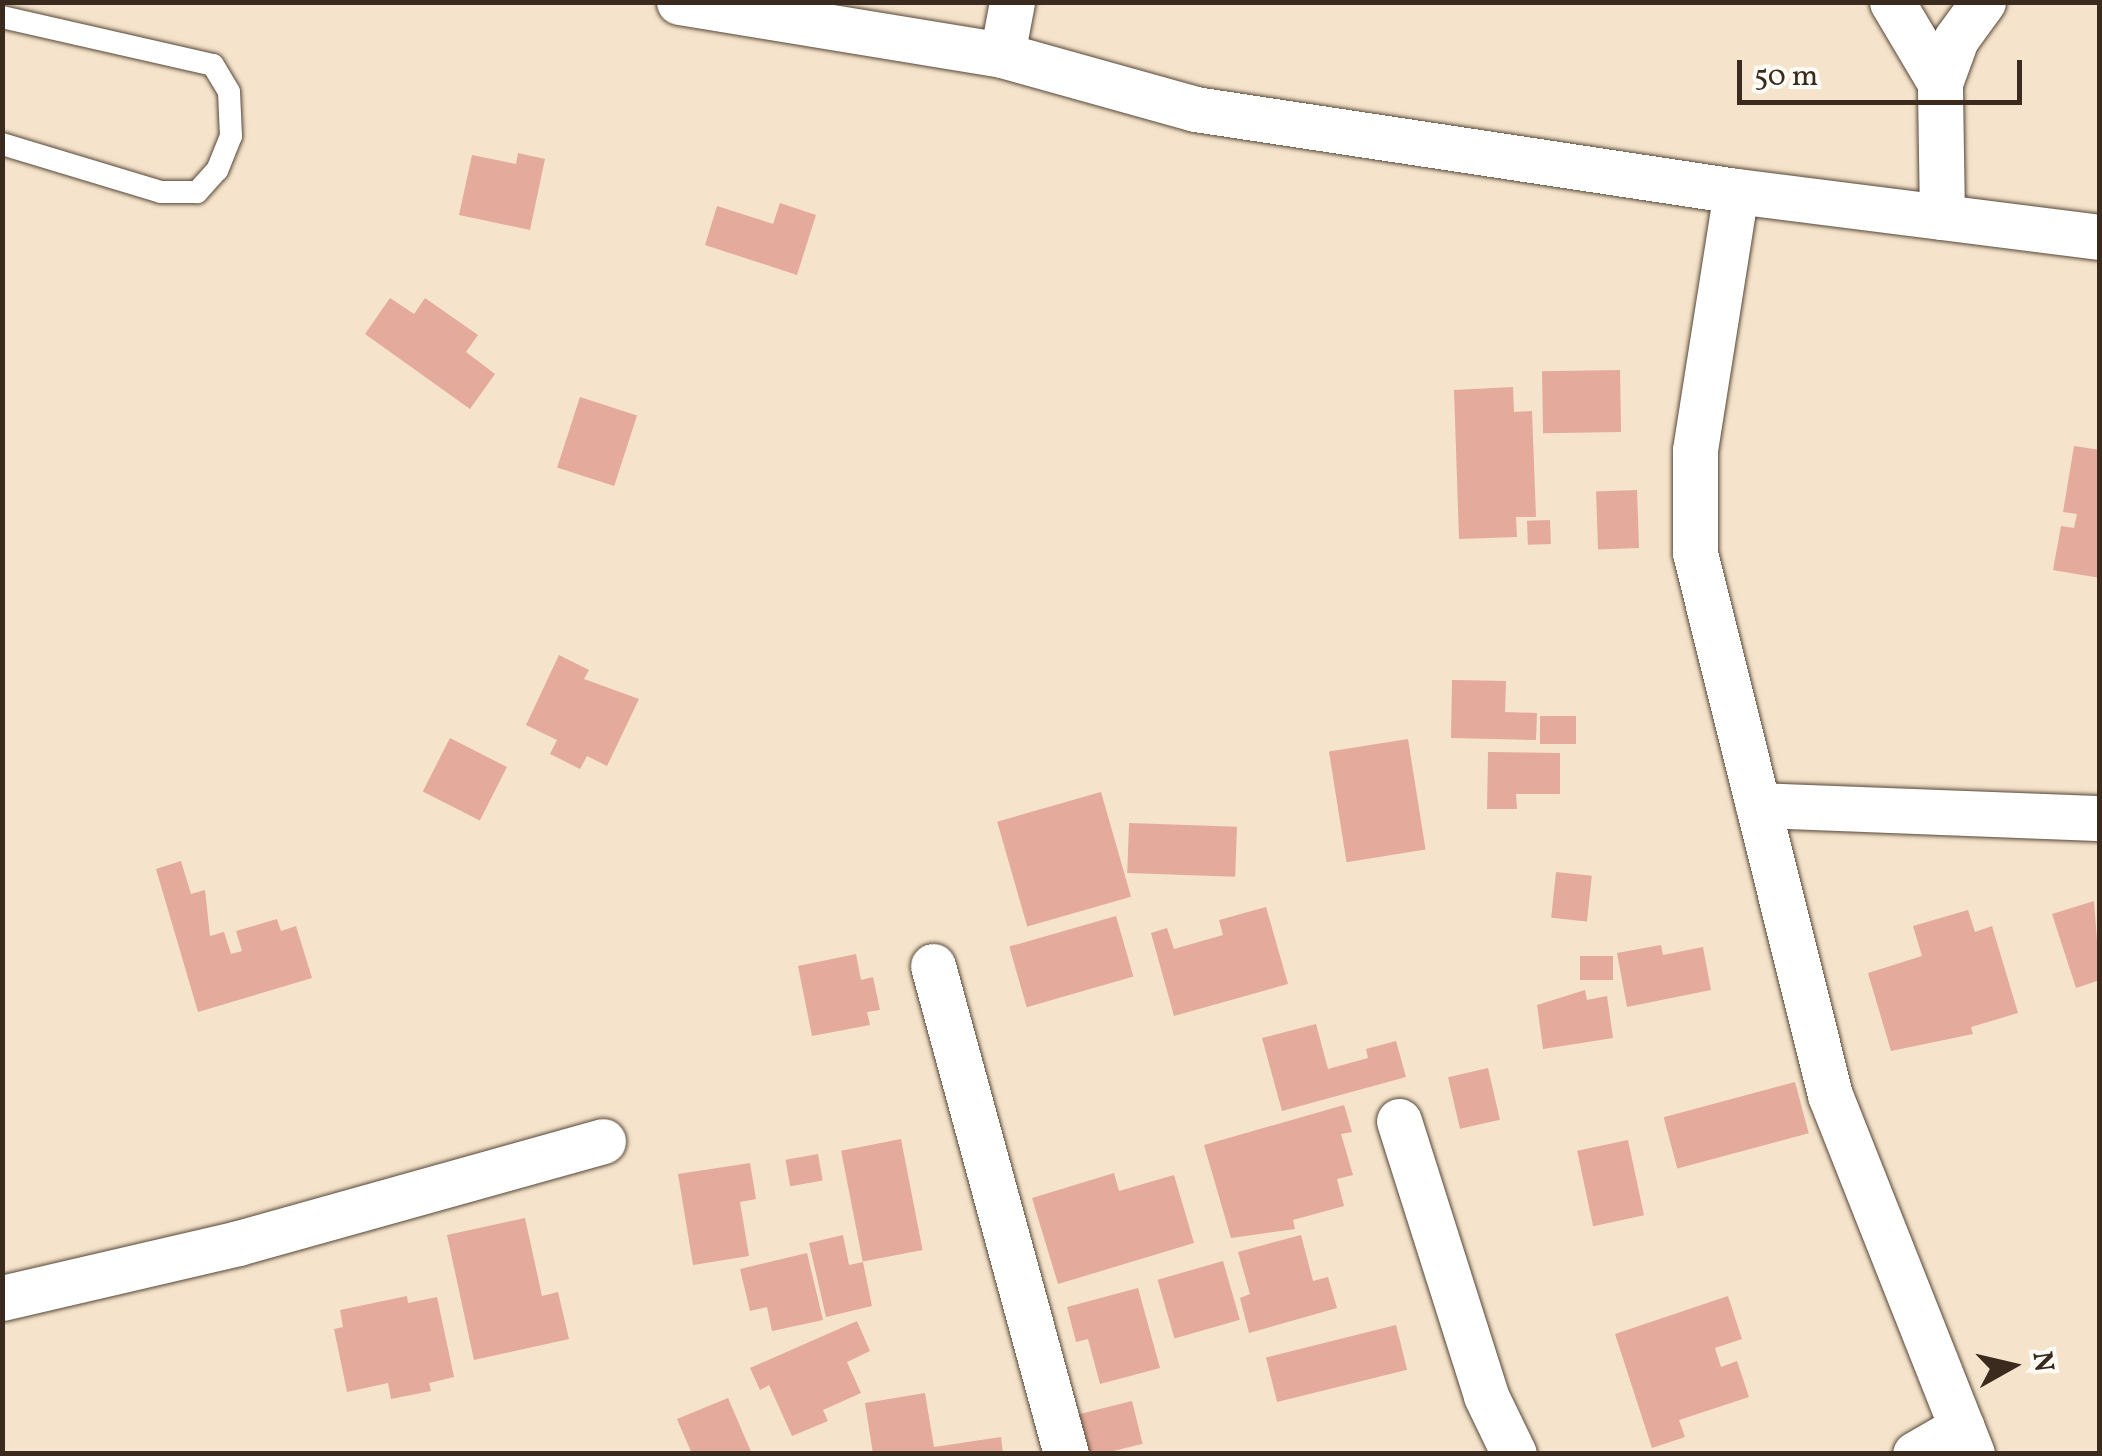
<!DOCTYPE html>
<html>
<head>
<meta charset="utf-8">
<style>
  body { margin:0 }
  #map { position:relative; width:2102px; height:1456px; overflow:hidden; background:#f5e4cb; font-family:Vollkorn,serif }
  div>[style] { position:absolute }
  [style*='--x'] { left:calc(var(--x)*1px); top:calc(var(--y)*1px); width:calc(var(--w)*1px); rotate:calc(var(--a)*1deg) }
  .building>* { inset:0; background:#e4aa9b; transform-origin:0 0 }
  .roads { filter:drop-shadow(0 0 2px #574638) drop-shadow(0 0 2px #574638) }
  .service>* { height:22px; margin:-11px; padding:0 11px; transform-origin:11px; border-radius:11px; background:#fff }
  .minor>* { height:45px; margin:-22.5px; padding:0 22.5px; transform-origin:22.5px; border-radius:22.5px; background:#fff }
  span { translate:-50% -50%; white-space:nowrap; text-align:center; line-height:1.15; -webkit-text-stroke:8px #fdfcf7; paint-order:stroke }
  .frame { position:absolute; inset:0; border:5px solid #3b2a1e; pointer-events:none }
  .north { position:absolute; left:1962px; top:1316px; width:100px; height:100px; -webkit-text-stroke:8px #fdfcf7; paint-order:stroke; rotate:82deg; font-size:28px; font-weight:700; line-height:40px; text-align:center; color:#3b2a1e }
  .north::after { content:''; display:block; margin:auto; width:35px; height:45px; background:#3b2a1e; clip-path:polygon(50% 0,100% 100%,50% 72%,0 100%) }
  .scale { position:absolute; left:1737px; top:60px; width:285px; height:45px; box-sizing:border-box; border:5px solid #3b2a1e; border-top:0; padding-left:12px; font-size:30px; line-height:35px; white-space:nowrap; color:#3b2a1e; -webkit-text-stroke:8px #fdfcf7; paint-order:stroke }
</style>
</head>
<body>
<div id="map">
  <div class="building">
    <i style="clip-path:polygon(518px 153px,545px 159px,530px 230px,459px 215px,472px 155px,516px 164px)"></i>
    <i style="clip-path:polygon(780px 203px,816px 215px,797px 275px,705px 245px,717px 206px,773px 224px)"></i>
    <i style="clip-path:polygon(390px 298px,414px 314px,425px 298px,478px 335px,466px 352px,495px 374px,470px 409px,365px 334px)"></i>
    <i style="left:1620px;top:370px;width:62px;height:78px;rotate:89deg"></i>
    <i style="clip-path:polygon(1513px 387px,1514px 412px,1532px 411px,1536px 517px,1516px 517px,1517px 537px,1459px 539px,1454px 390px)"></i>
    <i style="left:580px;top:397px;width:60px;height:74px;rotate:18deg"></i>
    <i style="clip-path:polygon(2074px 446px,2100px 450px,2100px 578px,2053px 570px,2061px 526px,2074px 528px,2077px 514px,2063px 512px)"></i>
    <i style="left:1637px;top:490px;width:58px;height:41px;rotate:88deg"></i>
    <i style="left:1550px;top:520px;width:24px;height:23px;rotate:88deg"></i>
    <i style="clip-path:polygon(559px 655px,589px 670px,584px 679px,639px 699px,607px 766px,587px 756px,580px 769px,550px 754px,557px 740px,526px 725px)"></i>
    <i style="clip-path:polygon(1452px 680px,1506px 681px,1505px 712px,1537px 713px,1536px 740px,1451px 738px)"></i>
    <i style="left:1540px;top:716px;width:36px;height:28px"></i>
    <i style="left:450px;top:738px;width:64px;height:60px;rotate:27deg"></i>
    <i style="left:1408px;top:739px;width:112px;height:80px;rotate:81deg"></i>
    <i style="clip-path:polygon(1488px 752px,1560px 753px,1560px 794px,1516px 794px,1517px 809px,1487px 809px)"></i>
    <i style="left:1101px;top:792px;width:109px;height:108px;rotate:74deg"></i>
    <i style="left:1129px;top:823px;width:108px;height:50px;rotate:2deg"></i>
    <i style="clip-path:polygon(181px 861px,191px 894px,205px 890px,210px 936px,224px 932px,231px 954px,242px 951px,236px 931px,277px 919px,281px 931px,296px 926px,312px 978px,198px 1012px,156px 869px)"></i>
    <i style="left:1556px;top:872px;width:36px;height:46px;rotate:6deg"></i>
    <i style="clip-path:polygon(2094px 901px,2100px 980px,2076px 988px,2052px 914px)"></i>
    <i style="clip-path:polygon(1266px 907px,1288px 984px,1174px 1016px,1151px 933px,1167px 928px,1174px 949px,1223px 935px,1219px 920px)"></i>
    <i style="clip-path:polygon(1968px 910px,1975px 932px,1992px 926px,2018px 1013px,1971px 1027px,1973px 1034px,1891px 1051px,1868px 973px,1922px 956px,1913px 926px)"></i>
    <i style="left:1116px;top:916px;width:63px;height:111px;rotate:74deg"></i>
    <i style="clip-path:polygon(1661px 945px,1663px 955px,1703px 947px,1711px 990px,1627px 1007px,1617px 953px)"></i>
    <i style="clip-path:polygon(856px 954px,861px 980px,873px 977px,880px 1010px,867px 1012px,870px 1025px,812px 1036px,798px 966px)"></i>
    <i style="left:1580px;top:956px;width:33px;height:24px"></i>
    <i style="clip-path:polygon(1585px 990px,1587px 1000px,1607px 996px,1613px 1038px,1543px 1049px,1537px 1005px)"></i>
    <i style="clip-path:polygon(1316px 1024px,1328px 1069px,1368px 1058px,1366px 1049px,1396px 1041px,1406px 1077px,1282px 1111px,1262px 1038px)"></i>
    <i style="left:1488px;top:1068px;width:53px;height:41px;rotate:77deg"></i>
    <i style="left:1795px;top:1082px;width:53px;height:136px;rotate:75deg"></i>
    <i style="clip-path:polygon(1344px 1105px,1352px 1132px,1341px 1134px,1353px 1175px,1337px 1179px,1344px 1206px,1293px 1220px,1295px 1229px,1231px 1238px,1204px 1145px)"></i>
    <i style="left:901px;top:1139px;width:113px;height:61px;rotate:79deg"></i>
    <i style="left:1628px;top:1140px;width:77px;height:52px;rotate:78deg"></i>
    <i style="left:818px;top:1154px;width:27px;height:33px;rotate:80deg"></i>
    <i style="clip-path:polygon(750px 1163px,756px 1199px,740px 1202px,749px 1256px,693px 1265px,678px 1174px)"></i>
    <i style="clip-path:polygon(1114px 1173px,1119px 1191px,1174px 1175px,1194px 1243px,1058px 1284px,1032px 1198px)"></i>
    <i style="clip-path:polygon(525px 1218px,542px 1296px,558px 1292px,569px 1339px,474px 1360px,447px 1235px)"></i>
    <i style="clip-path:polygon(843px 1235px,849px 1265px,863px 1262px,872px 1306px,826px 1317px,809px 1243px)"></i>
    <i style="clip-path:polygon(1301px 1235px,1313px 1281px,1328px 1277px,1337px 1308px,1249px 1333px,1240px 1298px,1250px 1294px,1238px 1252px)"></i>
    <i style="clip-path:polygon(807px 1253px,823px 1320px,772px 1331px,767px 1307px,750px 1311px,740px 1269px)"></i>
    <i style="left:1223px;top:1261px;width:61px;height:68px;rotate:74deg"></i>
    <i style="clip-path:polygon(1138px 1288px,1160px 1368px,1100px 1384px,1088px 1339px,1076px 1342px,1067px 1307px)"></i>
    <i style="clip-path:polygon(407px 1296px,408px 1303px,437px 1297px,454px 1377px,429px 1383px,431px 1391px,391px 1399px,388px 1383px,347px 1392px,334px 1329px,343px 1327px,340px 1310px)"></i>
    <i style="clip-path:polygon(1728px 1296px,1742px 1339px,1715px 1348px,1721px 1367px,1737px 1361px,1749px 1397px,1679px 1420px,1685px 1437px,1652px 1448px,1615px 1334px)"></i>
    <i style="clip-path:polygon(857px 1321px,870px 1351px,847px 1362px,861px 1393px,823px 1410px,828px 1421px,792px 1436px,769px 1385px,760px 1390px,750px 1368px)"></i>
    <i style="left:1396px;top:1325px;width:46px;height:134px;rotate:76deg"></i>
    <i style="clip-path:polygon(925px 1393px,934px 1447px,1001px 1437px,1003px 1454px,873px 1454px,865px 1403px)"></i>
    <i style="clip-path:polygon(728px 1398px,752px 1454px,692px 1454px,677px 1419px)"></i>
    <i style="left:1132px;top:1401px;width:44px;height:57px;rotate:76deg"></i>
  </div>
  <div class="roads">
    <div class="service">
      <i style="--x:2;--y:17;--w:216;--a:12.8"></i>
      <i style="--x:213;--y:65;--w:31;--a:59"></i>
      <i style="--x:229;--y:92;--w:44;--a:87.4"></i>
      <i style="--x:231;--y:136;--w:37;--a:112"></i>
      <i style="--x:217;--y:170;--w:30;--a:132"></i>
      <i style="--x:197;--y:192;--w:36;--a:180"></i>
      <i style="--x:161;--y:192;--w:166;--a:-163.2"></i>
    </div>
    <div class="minor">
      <i style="--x:679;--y:2;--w:327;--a:9.3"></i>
      <i style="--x:1002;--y:55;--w:200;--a:15.6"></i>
      <i style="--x:1195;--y:109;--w:547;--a:8.62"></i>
      <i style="--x:1736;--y:191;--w:367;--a:7.2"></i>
      <i style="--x:1892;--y:2;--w:94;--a:59.3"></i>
      <i style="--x:1002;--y:55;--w:54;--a:-79.3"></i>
      <i style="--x:1736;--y:191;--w:262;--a:99"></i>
      <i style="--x:1695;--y:450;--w:103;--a:90"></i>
      <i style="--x:1695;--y:553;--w:559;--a:76.01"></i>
      <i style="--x:1830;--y:1095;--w:386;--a:68.4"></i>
      <i style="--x:1942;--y:217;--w:134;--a:-90.9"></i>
      <i style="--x:1940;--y:83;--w:47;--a:-70"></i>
      <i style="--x:1956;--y:39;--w:46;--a:-53.9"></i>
      <i style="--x:1758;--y:805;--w:342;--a:2.2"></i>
      <i style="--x:933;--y:966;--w:506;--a:74.75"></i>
      <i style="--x:1399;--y:1121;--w:288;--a:72.4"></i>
      <i style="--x:1486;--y:1396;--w:64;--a:64.2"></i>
      <i style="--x:2;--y:1298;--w:242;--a:-13.1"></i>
      <i style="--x:238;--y:1243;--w:379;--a:-15.6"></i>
      <i style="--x:1915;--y:1454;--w:54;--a:-29.9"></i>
    </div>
  </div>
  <div class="frame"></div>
  <div class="north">N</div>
  <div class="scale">50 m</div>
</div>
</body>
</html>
